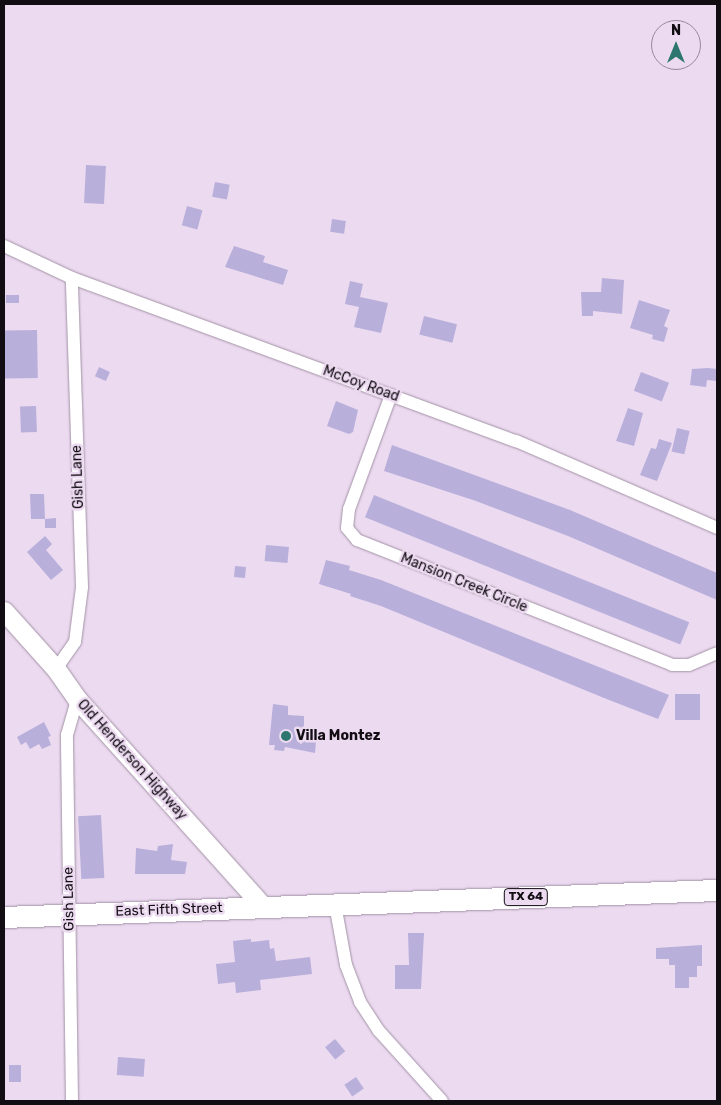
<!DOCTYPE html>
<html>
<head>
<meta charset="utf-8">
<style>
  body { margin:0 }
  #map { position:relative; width:721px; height:1105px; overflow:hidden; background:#ecdaf0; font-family:Rubik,sans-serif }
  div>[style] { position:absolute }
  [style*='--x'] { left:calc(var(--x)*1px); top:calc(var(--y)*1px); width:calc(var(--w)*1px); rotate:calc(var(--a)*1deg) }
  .building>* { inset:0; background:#b8afdb; transform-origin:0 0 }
  .roads { filter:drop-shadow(0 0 1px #a292a6) drop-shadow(0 0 1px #a292a6) }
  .street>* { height:12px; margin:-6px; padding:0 6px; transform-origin:6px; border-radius:6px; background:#fff }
  .secondary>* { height:19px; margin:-9.5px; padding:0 9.5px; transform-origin:9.5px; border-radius:9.5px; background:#fff }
  .primary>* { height:21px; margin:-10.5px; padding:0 10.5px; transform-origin:10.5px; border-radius:10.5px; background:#fff }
  .dots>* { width:14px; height:14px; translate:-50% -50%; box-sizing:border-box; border:2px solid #ecdaf0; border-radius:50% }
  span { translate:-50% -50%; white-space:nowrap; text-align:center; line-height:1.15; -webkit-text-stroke:5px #ecdaf0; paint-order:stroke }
  .shield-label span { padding:1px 4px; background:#ecdaf0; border:1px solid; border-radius:4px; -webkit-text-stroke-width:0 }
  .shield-label { font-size:12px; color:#120c13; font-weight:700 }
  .street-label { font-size:14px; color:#120c13 }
  .poi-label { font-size:14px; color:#120c13; font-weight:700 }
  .left { translate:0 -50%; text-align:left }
  .frame { position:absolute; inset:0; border:5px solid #120c13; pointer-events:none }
  .north { position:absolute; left:651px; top:20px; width:50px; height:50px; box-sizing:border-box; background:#ecdaf0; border:1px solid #958898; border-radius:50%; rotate:0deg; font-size:14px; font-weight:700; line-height:20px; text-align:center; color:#120c13 }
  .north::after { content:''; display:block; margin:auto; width:18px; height:22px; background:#2d7670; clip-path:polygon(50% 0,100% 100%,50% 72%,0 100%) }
</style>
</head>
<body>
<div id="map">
  <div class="building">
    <i style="left:86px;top:165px;width:20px;height:38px;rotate:3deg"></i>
    <i style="left:215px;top:182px;width:15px;height:15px;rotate:11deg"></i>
    <i style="left:187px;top:206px;width:16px;height:20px;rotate:15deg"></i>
    <i style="left:332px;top:219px;width:14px;height:13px;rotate:8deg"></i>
    <i style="clip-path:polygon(234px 246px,265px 256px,263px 262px,288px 270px,283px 285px,225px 267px)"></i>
    <i style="clip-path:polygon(602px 278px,624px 280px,622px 314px,593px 311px,593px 316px,582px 316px,581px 292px,601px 292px)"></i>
    <i style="clip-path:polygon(350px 281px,363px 284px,360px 297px,388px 303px,381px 333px,354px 327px,359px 307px,345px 304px)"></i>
    <i style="left:6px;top:295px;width:13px;height:8px"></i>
    <i style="clip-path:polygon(639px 300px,670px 310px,664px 326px,668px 328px,664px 342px,652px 339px,653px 335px,630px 328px)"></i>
    <i style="left:424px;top:316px;width:34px;height:19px;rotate:14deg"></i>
    <i style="left:37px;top:330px;width:48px;height:33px;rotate:89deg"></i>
    <i style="left:99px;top:367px;width:12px;height:10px;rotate:24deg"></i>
    <i style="clip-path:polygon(708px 368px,717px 369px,717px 381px,707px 380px,706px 387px,690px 385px,692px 369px)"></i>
    <i style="left:641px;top:372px;width:30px;height:20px;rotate:21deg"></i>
    <i style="clip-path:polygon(336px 401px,358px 410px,353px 432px,349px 434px,327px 426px)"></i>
    <i style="left:36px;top:406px;width:26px;height:16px;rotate:88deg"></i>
    <i style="clip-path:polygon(628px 408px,643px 413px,634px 446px,616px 441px)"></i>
    <i style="left:677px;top:428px;width:13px;height:24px;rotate:13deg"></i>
    <i style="clip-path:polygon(659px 439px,672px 443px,657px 481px,640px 475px,651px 448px,656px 449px)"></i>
    <i style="clip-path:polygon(392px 445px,570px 510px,717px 573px,717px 600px,568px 536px,476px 501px,384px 471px)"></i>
    <i style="clip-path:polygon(30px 494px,44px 494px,45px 519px,56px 518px,56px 528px,45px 528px,45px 519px,31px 519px)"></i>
    <i style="left:374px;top:495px;width:340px;height:24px;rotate:22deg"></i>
    <i style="clip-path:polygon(45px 536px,52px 544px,46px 550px,63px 570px,51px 580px,27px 552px)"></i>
    <i style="left:266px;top:545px;width:23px;height:16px;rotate:5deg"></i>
    <i style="clip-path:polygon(326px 560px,350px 566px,349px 570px,381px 580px,669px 695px,658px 719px,604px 698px,381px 606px,350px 596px,351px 594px,319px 584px)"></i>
    <i style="left:235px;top:566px;width:11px;height:11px;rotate:5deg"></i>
    <i style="left:675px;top:694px;width:25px;height:26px"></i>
    <i style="clip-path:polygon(273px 704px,288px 706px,288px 715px,304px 716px,304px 728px,317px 730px,315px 753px,285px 747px,284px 751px,274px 750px,275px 745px,269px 745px)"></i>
    <i style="clip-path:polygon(44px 722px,51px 736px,48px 737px,51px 745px,42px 749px,39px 744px,30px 749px,26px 742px,21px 745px,17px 737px)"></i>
    <i style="left:101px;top:815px;width:63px;height:23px;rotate:87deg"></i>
    <i style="clip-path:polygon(173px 844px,171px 860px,187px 862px,185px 874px,135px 874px,136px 848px,157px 851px,158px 846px)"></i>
    <i style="clip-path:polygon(408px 933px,424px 933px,421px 989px,395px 989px,395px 965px,409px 965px)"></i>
    <i style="clip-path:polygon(251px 939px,251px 942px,269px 940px,270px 949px,274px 948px,276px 961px,310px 957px,312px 974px,260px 980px,261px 990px,236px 993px,235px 982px,218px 984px,216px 964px,235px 962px,233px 941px)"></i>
    <i style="clip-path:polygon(702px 945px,702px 966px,697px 966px,697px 977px,689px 977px,689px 988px,675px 988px,675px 965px,669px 965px,669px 959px,656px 959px,656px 948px)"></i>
    <i style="left:335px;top:1039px;width:16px;height:13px;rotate:50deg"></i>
    <i style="left:118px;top:1057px;width:27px;height:18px;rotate:4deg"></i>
    <i style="left:9px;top:1065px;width:12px;height:17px"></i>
    <i style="left:356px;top:1077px;width:14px;height:14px;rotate:56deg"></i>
  </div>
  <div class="roads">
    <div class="street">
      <i style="--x:4;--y:246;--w:75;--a:25.2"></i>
      <i style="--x:72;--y:278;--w:473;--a:20.2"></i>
      <i style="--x:516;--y:441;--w:219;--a:23.4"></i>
      <i style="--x:391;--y:395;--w:121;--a:110.2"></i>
      <i style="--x:349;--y:509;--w:19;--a:96"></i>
      <i style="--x:347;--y:528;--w:16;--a:50"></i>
      <i style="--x:357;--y:540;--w:339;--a:21.6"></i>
      <i style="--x:672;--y:665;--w:17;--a:0"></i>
      <i style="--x:689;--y:665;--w:30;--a:-23"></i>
      <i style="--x:56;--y:669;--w:33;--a:-55"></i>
      <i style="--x:75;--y:642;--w:55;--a:-82.7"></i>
      <i style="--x:82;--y:587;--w:309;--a:-91.9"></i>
      <i style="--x:335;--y:904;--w:62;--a:79.8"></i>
      <i style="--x:346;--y:965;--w:40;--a:69"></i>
      <i style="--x:360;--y:1002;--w:35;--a:57"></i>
      <i style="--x:379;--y:1031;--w:94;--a:48"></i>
      <i style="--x:72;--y:1101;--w:366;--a:-90.8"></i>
      <i style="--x:67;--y:735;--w:37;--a:-74"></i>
    </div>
    <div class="secondary">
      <i style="--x:4;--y:611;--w:78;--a:48.1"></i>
      <i style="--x:56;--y:669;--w:37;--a:55"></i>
      <i style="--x:77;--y:699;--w:278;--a:48.1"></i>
    </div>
    <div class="primary">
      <i style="--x:4;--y:917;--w:714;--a:-2.17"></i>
    </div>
  </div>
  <div class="dots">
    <i style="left:286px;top:736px;background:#2d7670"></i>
  </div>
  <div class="shield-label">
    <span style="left:526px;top:897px">TX 64</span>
  </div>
  <div class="street-label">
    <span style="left:361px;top:384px;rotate:20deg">McCoy Road</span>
    <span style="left:78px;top:477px;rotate:-92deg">Gish Lane</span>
    <span style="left:464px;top:583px;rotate:22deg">Mansion Creek Circle</span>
    <span style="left:132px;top:760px;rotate:48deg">Old Henderson Highway</span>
    <span style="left:69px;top:899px;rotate:-91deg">Gish Lane</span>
    <span style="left:169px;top:910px;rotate:-2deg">East Fifth Street</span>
  </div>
  <div class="poi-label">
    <span class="left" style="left:296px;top:736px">Villa Montez</span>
  </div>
  <div class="frame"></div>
  <div class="north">N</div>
</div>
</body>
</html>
